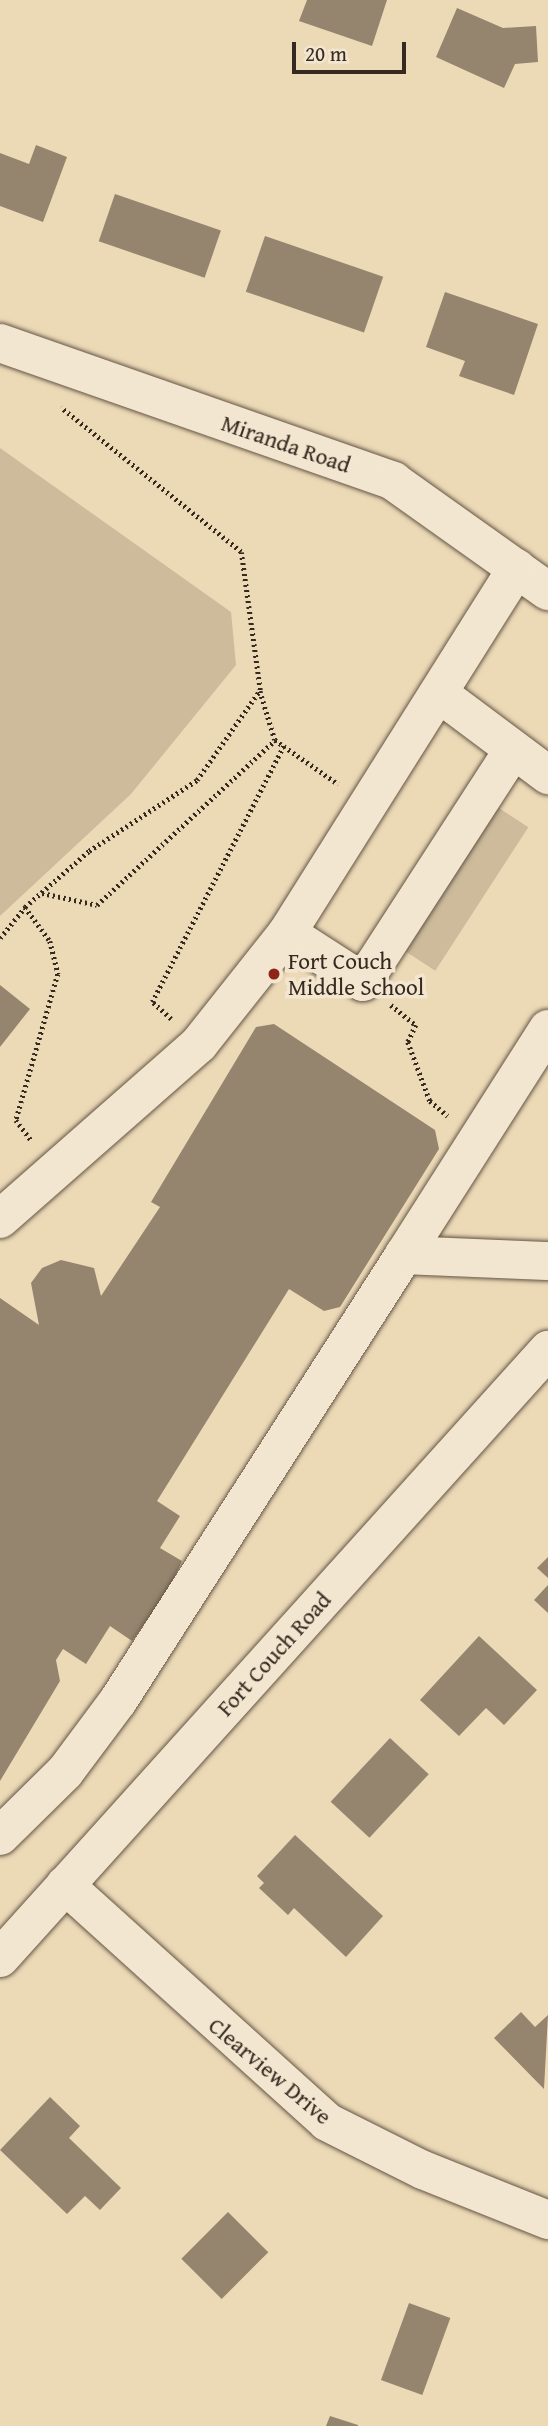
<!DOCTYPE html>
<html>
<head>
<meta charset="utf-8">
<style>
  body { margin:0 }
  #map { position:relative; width:548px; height:2426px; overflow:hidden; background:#ecd9b6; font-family:"Gentium Book Plus",serif }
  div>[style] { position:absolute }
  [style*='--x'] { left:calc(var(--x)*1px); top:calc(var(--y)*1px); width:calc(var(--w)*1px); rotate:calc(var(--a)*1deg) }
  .green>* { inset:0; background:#cdbb9c; transform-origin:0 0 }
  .building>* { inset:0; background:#95856e; transform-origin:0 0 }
  .path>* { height:4.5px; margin-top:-2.25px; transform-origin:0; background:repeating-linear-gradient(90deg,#362a20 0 2px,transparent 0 5.5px) }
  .roads { filter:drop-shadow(0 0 2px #645646) drop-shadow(0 0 2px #645646) }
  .minor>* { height:38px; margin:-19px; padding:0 19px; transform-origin:19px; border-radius:19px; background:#f3e6d0 }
  .dots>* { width:19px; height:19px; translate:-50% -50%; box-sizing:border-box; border:4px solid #f3e6d0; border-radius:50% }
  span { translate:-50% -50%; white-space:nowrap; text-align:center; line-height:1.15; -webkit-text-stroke:7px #f3e6d0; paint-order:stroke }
  .street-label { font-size:23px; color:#362a20 }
  .poi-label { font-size:23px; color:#362a20 }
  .left { translate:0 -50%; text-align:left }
  .scale { position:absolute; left:292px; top:42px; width:114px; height:32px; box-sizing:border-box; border:4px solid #362a20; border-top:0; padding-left:9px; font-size:21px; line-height:24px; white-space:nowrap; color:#362a20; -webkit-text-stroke:5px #f3e6d0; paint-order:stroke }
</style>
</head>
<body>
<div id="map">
  <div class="green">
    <i style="clip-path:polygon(0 448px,231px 612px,236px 665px,131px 794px,0 916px)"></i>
    <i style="left:468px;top:788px;width:72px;height:171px;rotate:33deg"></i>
  </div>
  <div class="building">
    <i style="clip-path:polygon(307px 0,387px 0,372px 46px,299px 21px)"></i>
    <i style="clip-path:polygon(457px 8px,503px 28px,536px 26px,538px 62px,515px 64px,504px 88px,436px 57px)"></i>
    <i style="clip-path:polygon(36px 145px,67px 157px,43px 222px,0 206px,0 153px,29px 164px)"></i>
    <i style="left:115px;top:194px;width:112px;height:50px;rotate:19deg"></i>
    <i style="left:265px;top:236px;width:125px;height:59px;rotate:19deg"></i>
    <i style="clip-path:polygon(445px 292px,538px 324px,514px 395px,459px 376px,465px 361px,426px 347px)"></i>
    <i style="clip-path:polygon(0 985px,30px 1009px,0 1047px)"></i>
    <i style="clip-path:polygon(274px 1024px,435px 1130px,439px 1149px,340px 1307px,324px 1311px,289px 1289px,157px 1501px,180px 1516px,160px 1548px,182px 1561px,169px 1589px,132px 1641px,110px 1626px,86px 1664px,63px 1649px,56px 1660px,60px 1681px,0 1781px,0 1298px,39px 1325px,31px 1283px,42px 1268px,61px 1260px,94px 1268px,101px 1296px,160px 1207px,151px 1202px,256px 1027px)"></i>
    <i style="clip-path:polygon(548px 1557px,548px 1578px,537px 1568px)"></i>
    <i style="clip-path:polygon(548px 1585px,548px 1613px,534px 1600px)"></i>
    <i style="clip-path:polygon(479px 1636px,537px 1690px,504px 1725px,486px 1708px,459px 1736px,420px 1700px)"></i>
    <i style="left:390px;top:1738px;width:53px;height:87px;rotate:43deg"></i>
    <i style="clip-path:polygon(295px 1835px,383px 1916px,346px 1957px,294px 1908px,288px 1915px,259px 1888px,264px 1883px,257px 1876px)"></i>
    <i style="clip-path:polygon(521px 2012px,535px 2027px,548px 2015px,544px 2089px,494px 2038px)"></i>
    <i style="clip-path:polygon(50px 2097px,80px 2126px,69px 2138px,121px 2188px,100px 2210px,85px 2196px,67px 2214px,0 2150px)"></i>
    <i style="left:228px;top:2212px;width:57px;height:66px;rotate:45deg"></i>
    <i style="left:409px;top:2303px;width:44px;height:82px;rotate:20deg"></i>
    <i style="clip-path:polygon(330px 2416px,358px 2425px,358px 2426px,326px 2426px)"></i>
  </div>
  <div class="path">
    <i style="--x:260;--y:691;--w:51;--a:73"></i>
    <i style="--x:275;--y:740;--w:77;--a:34.9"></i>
    <i style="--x:42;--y:893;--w:56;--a:12.3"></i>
    <i style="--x:97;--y:905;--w:243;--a:-42.8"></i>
    <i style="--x:25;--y:907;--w:42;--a:53.7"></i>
    <i style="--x:50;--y:941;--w:34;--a:76"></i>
    <i style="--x:58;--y:974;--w:152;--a:106"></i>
    <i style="--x:16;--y:1120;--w:26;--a:53"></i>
    <i style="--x:0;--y:938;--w:40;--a:-51"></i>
    <i style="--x:25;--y:907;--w:85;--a:-41.2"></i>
    <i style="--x:89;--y:851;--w:129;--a:-33.3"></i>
    <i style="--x:197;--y:780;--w:110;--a:-55"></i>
    <i style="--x:260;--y:690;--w:139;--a:-97.8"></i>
    <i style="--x:241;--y:552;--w:231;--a:-141.3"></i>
    <i style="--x:391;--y:1005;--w:32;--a:39"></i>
    <i style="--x:416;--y:1025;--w:19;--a:115"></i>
    <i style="--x:408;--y:1042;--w:63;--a:69.6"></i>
    <i style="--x:430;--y:1101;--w:23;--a:40"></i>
    <i style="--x:171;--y:1019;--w:25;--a:-138"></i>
    <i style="--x:152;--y:1002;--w:289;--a:-62.8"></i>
  </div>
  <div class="roads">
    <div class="minor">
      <i style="--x:0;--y:343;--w:417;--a:19.3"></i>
      <i style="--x:393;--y:481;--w:190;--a:35.4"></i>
      <i style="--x:441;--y:695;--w:134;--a:36.8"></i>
      <i style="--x:287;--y:933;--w:90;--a:32.8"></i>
      <i style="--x:363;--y:982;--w:276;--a:-57.1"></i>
      <i style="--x:0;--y:1219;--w:265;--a:-41.3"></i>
      <i style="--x:199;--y:1044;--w:142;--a:-51.6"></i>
      <i style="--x:287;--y:933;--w:431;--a:-57.8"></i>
      <i style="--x:404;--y:1255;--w:268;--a:-57.5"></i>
      <i style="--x:0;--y:1836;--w:91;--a:-44.6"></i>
      <i style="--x:65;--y:1772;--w:89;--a:-53.3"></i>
      <i style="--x:118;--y:1701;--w:530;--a:-57.33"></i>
      <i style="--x:404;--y:1255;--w:144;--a:2.4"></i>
      <i style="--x:65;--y:1885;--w:353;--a:42.1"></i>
      <i style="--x:327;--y:2122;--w:107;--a:26.6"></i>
      <i style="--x:423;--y:2170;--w:135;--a:21.8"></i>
      <i style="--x:0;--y:1958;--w:819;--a:-47.97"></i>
    </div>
  </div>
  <div class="dots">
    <i style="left:274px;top:974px;background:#8f2418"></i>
  </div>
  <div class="street-label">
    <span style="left:286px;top:444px;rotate:19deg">Miranda Road</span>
    <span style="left:274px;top:1654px;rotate:-48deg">Fort Couch Road</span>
    <span style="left:270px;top:2071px;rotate:40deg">Clearview Drive</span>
  </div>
  <div class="poi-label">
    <span class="left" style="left:288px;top:974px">Fort Couch<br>Middle School</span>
  </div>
  <div class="scale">20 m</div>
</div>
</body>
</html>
